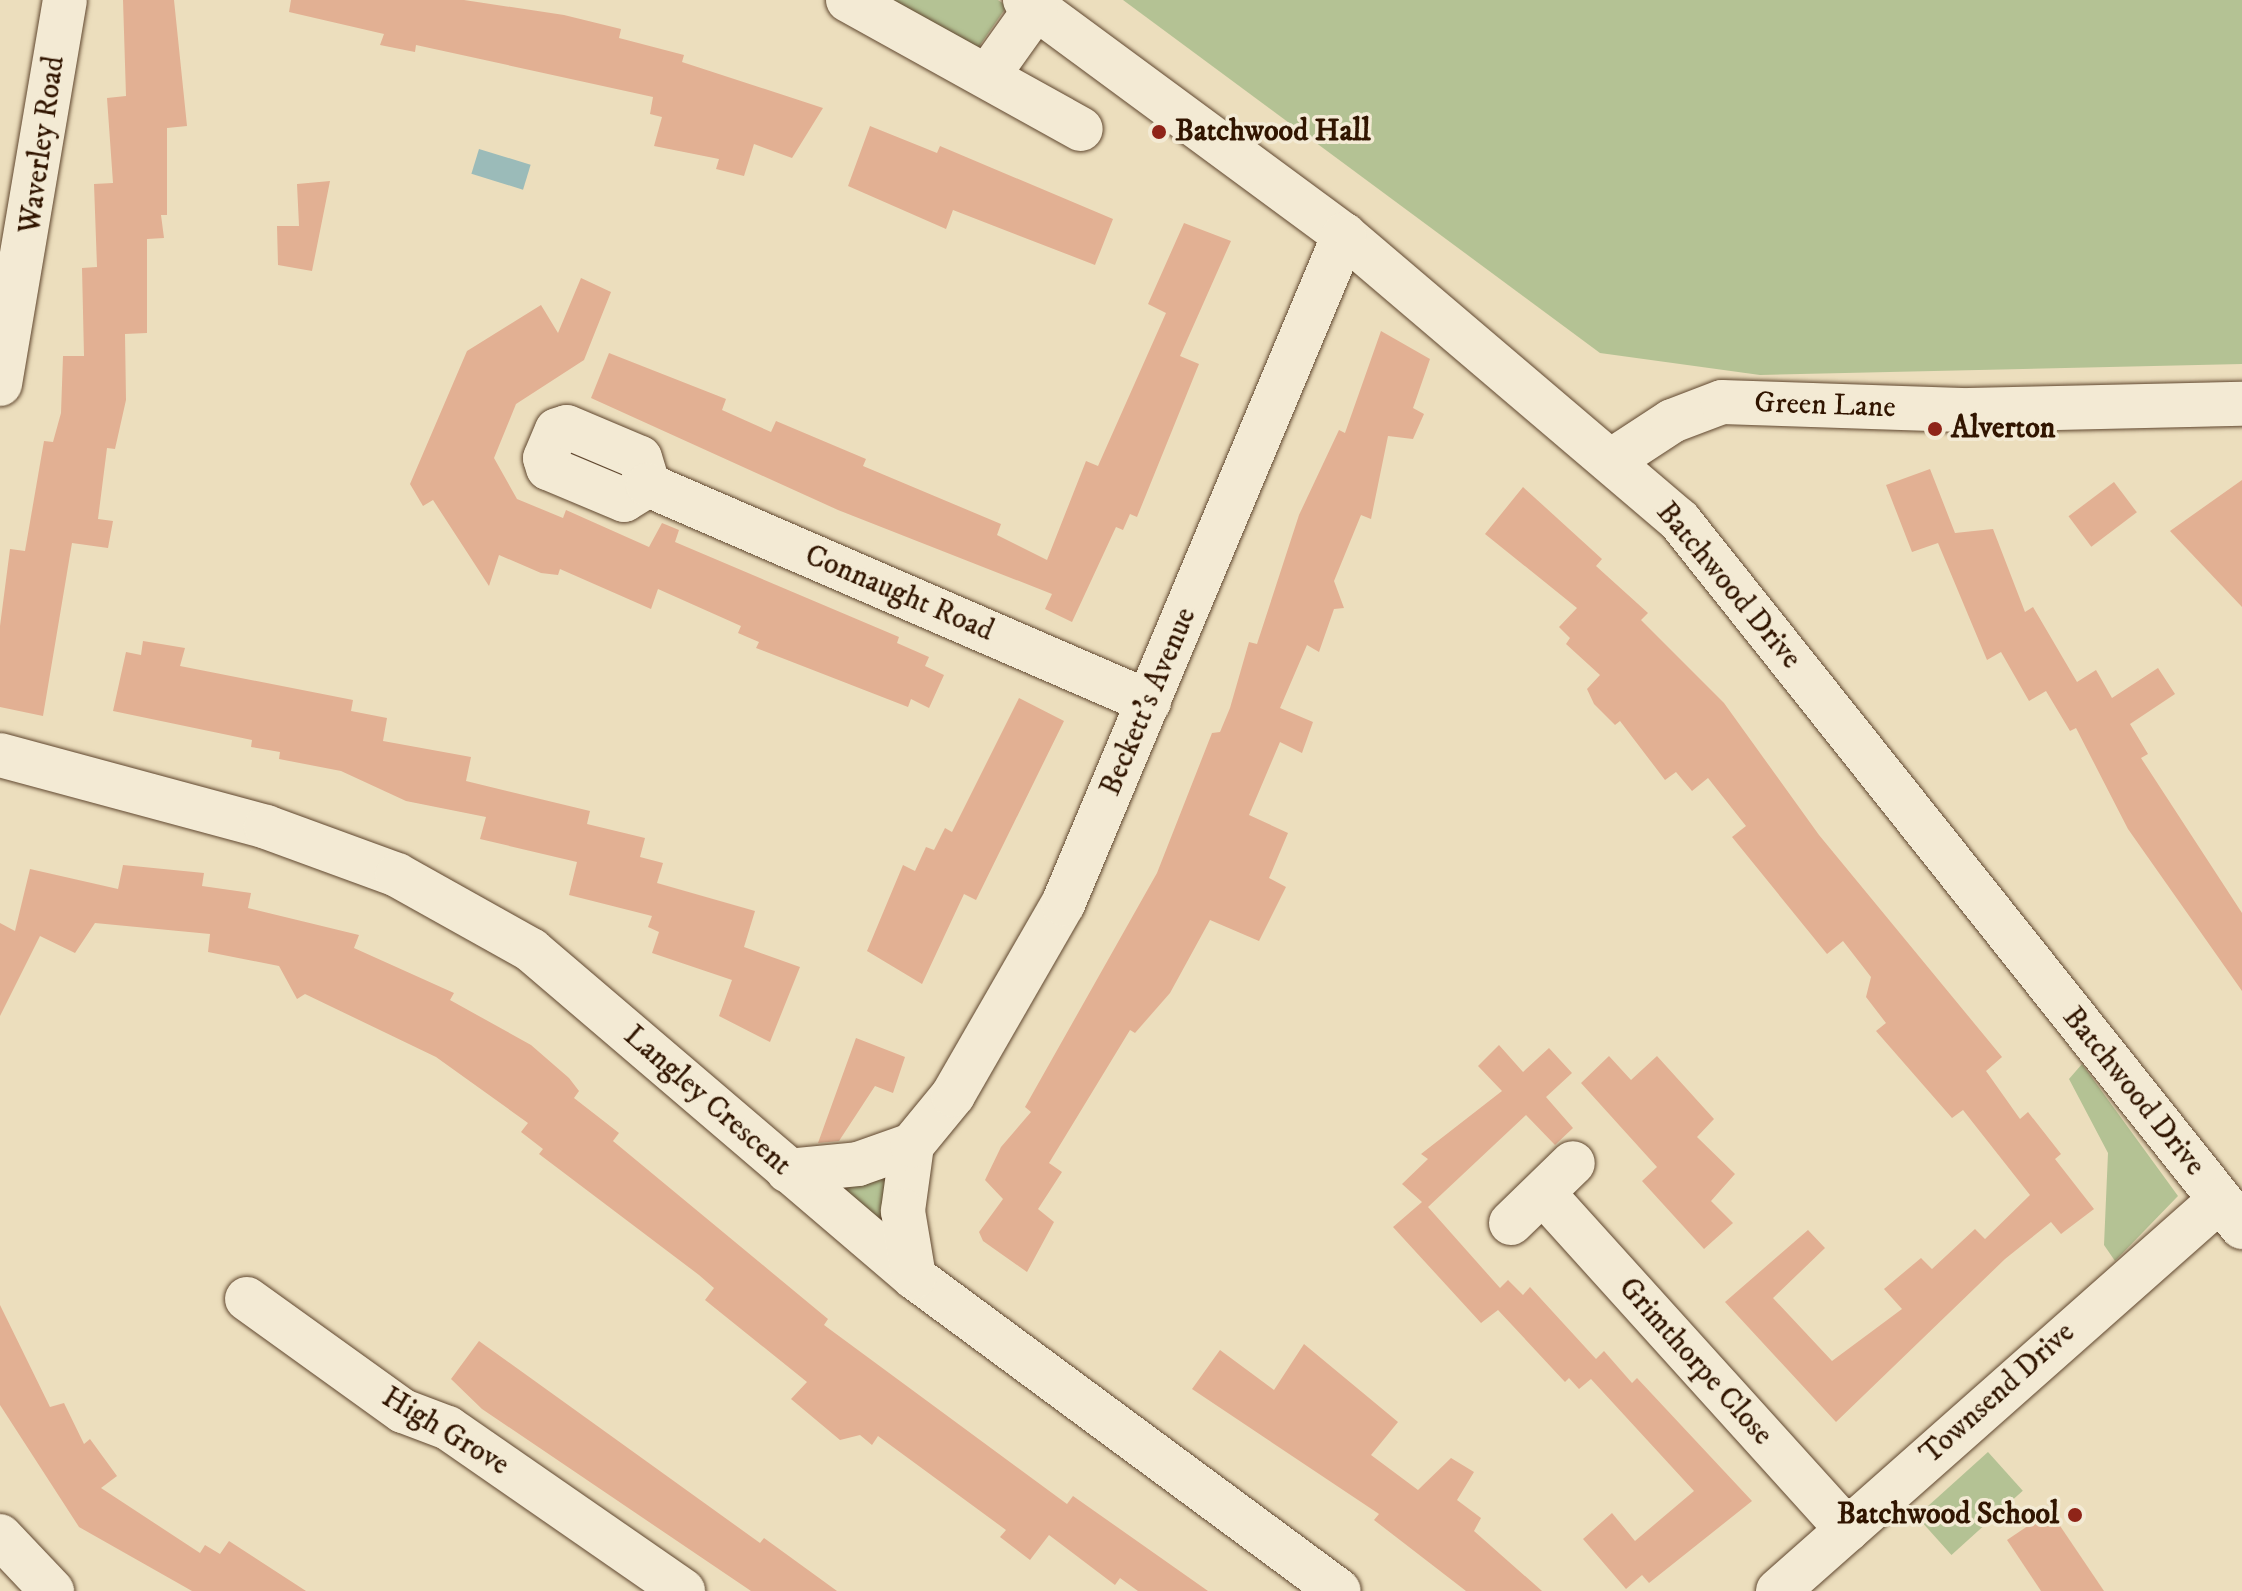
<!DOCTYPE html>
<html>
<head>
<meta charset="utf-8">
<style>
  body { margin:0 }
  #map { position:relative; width:2242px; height:1591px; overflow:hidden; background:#ecdebd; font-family:"IM FELL DW Pica",serif }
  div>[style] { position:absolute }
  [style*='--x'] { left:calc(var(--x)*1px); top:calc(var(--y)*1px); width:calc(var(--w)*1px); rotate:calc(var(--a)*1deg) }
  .green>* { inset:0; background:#b4c294; transform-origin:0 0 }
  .water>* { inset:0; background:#9bbbb9; transform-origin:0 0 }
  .building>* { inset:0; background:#e2b093; transform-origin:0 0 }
  .roads { filter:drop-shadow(0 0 2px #60472f) drop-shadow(0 0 2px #60472f) }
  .minor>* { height:44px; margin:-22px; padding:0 22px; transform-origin:22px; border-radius:22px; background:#f3ead4 }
  .dots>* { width:22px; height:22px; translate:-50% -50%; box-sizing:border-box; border:4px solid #f3ead4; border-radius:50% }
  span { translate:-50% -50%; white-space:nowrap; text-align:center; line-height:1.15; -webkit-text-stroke:7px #f3ead4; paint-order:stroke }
  .poi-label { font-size:30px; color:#311500; font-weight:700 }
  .left { translate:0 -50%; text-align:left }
  .right { translate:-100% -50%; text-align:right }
  .street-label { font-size:30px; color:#311500 }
</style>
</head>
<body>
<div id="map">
  <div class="green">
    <i style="clip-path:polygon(861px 0,998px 0,1007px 6px,976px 51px)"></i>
    <i style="clip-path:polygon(1123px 0,2242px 0,2242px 364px,1760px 375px,1600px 353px)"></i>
    <i style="clip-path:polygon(2082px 1064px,2178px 1196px,2115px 1261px,2104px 1245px,2108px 1153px,2069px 1079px)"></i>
    <i style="clip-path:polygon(890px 1175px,887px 1237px,827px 1185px)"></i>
    <i style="left:1988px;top:1452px;width:52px;height:96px;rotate:48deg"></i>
  </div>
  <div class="water">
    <i style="left:479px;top:149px;width:54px;height:26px;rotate:17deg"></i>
  </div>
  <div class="building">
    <i style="clip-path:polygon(123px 0,174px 0,187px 126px,167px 128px,167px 215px,161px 215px,164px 238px,147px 239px,147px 333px,125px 334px,126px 400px,115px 449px,107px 448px,98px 519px,113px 521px,108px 548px,72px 543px,43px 716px,0 707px,0 626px,10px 549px,25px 551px,44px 441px,53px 442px,61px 413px,63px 356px,84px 356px,82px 268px,97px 267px,94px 184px,113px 183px,107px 98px,126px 96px)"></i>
    <i style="clip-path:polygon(291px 0,464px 0,564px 15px,621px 29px,619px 38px,684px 55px,682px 62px,823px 108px,792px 158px,754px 144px,744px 176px,716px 169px,719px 159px,654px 146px,662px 117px,650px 114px,653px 97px,416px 45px,415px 52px,380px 45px,384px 34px,289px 12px)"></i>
    <i style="clip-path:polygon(870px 126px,937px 153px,940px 146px,1113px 219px,1095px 265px,953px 210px,946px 229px,848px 186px)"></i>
    <i style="clip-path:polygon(330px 181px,312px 271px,278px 265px,277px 226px,299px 226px,297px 184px)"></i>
    <i style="clip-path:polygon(1184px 223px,1231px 241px,1180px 356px,1199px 364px,1137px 517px,1130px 514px,1123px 530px,1116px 527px,1072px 622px,1045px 609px,1052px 594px,838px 510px,591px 398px,609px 353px,726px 399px,722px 410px,771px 432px,776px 421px,866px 459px,863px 466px,1001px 524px,997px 535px,1047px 560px,1086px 461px,1098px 466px,1166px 313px,1148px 304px)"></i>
    <i style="clip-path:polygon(581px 278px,611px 292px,584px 360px,516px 404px,494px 458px,517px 499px,563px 518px,566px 510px,649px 547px,662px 523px,679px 530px,675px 542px,899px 637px,897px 643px,929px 657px,925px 666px,944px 675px,929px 708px,911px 699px,908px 707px,756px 648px,759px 642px,738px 633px,741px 626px,658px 589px,651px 609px,560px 569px,558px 575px,541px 573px,499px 555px,489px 586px,433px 500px,423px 506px,410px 484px,467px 351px,541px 305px,558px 333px)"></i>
    <i style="clip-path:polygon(1381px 331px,1430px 359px,1413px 408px,1424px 414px,1413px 439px,1388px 436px,1371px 519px,1361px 515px,1334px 581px,1344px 608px,1334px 609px,1319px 652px,1307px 645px,1280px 708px,1313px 722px,1302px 753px,1280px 742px,1249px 815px,1288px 833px,1269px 878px,1286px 887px,1259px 941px,1210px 920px,1170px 993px,1135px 1033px,1130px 1030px,1049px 1163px,1062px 1172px,1038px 1209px,1054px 1222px,1027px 1272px,983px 1241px,979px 1232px,1003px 1199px,985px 1180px,1001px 1147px,1031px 1112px,1025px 1107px,1157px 873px,1212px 733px,1220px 732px,1230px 708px,1249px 642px,1257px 644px,1299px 515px,1339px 430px,1345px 433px)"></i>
    <i style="clip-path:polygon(1930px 469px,1955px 533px,1993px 529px,2025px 612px,2033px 607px,2077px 682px,2096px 670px,2112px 698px,2158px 668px,2175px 694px,2130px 724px,2148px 754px,2141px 758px,2242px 913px,2242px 991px,2128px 829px,2076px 728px,2070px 731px,2046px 691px,2029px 701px,2001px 652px,1987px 660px,1938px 543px,1912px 552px,1886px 485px)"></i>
    <i style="clip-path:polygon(2242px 480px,2242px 607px,2170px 531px)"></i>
    <i style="left:2114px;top:482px;width:38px;height:57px;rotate:53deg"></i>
    <i style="clip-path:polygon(1523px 487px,1602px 559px,1596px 566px,1648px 613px,1641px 620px,1724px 703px,1819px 835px,2002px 1057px,1986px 1071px,2020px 1119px,2028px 1112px,2061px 1154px,2055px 1159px,2094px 1209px,2061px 1234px,2051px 1222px,2005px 1259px,1836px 1422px,1725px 1302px,1808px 1230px,1825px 1248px,1773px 1298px,1832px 1361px,1902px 1309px,1884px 1289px,1921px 1258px,1932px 1269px,1975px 1229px,1985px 1239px,2030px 1195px,1963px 1110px,1952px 1118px,1876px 1031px,1886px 1023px,1866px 997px,1871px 977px,1843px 941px,1827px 954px,1732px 837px,1746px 826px,1708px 778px,1692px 791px,1676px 772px,1665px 780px,1620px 721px,1615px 725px,1594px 704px,1587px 689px,1600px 675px,1566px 644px,1570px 638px,1559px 627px,1577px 608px,1485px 534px)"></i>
    <i style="clip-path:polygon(143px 641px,185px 648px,180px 666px,353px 700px,351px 711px,387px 718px,383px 741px,471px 757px,466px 781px,590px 811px,587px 824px,645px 838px,640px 857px,663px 863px,657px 883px,755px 911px,744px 947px,800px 967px,770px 1042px,719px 1016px,732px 980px,652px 953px,659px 932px,648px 927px,652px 916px,569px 895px,577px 862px,480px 839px,486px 817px,406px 801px,341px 771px,279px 759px,280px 752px,251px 747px,252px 740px,113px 711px,126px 652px,141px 655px)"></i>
    <i style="clip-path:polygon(1019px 698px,1064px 721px,976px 900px,964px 894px,922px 984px,867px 951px,903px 865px,915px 871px,926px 847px,934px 850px,945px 828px,952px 832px)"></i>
    <i style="clip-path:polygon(123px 865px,204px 873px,202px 886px,251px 893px,248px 908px,359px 935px,354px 948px,454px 993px,450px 1000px,531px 1045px,569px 1078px,579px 1091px,574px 1098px,619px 1133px,613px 1141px,828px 1319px,824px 1325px,1067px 1504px,1073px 1496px,1208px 1591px,1138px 1591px,1120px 1578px,1115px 1585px,1049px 1535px,1030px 1560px,1000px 1537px,1006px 1530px,878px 1436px,872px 1445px,860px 1435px,840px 1440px,791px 1399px,807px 1382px,705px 1300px,714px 1288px,699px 1275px,539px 1154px,543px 1149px,521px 1132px,528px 1123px,436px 1057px,305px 994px,297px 999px,279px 966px,208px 952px,210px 934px,95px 923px,75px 953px,40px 936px,0 1016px,0 923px,15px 931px,30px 869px,118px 889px)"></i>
    <i style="clip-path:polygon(856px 1038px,905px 1057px,893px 1093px,875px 1086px,839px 1141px,818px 1143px)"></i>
    <i style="clip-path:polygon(1499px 1045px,1523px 1072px,1549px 1048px,1572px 1073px,1546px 1097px,1573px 1128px,1555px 1145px,1526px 1115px,1428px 1207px,1500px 1288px,1508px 1280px,1523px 1295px,1530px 1287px,1596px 1359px,1604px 1351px,1632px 1383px,1637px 1378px,1752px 1501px,1649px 1583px,1642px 1575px,1626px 1589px,1583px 1539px,1612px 1513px,1635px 1541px,1694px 1491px,1591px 1379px,1579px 1389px,1569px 1378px,1565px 1382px,1498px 1310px,1481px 1323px,1393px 1227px,1422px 1202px,1402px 1184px,1428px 1159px,1421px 1154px,1502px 1091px,1478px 1066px)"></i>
    <i style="clip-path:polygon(1609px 1056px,1631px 1080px,1657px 1056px,1714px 1119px,1697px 1137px,1735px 1174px,1711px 1201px,1733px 1223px,1704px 1249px,1642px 1181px,1657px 1167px,1581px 1083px)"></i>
    <i style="clip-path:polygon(0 1305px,50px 1407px,64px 1403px,84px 1444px,90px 1439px,117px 1476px,101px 1488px,200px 1553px,205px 1545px,220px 1554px,229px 1541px,306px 1591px,192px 1591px,79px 1527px,0 1405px)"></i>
    <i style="clip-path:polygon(479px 1341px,760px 1543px,764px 1538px,837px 1591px,751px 1591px,482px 1409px,451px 1379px)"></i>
    <i style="clip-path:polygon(1304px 1344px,1398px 1422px,1371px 1455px,1418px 1490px,1451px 1458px,1474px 1472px,1457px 1500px,1481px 1518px,1474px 1531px,1542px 1591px,1466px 1591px,1374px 1520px,1379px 1514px,1192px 1389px,1220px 1350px,1274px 1390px)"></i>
    <i style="clip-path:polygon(2050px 1511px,2104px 1591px,2041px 1591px,2007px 1540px)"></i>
  </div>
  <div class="roads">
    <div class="minor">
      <i style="--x:848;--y:0;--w:266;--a:29"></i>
      <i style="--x:1025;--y:0;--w:396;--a:36.4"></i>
      <i style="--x:1344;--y:235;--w:440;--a:40.4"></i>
      <i style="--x:1679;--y:520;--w:904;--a:51.47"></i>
      <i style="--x:989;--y:74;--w:81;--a:-54.5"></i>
      <i style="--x:0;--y:384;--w:389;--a:-80.4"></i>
      <i style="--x:1614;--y:459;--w:69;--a:-33.2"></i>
      <i style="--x:1672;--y:421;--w:53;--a:-20.8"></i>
      <i style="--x:1722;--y:402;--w:247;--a:1.9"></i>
      <i style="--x:1969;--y:410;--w:273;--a:-1.3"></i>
      <i style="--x:648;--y:485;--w:28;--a:148"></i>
      <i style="--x:624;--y:500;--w:82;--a:-157.2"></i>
      <i style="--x:548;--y:468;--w:10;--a:-107"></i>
      <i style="--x:545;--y:458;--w:30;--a:-67"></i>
      <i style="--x:557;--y:430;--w:10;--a:-17"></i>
      <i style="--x:567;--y:427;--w:79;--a:23"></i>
      <i style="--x:640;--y:458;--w:28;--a:73"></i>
      <i style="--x:648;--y:485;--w:546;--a:23.42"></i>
      <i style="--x:0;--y:755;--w:276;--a:15.1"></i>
      <i style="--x:266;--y:827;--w:140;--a:20.1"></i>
      <i style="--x:397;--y:875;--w:154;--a:29.2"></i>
      <i style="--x:531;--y:950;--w:504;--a:40.49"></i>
      <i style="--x:914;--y:1277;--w:528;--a:36.46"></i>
      <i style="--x:912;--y:1145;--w:67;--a:97.8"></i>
      <i style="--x:903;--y:1211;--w:67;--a:80.5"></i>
      <i style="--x:788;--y:1171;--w:70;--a:-5.7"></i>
      <i style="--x:858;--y:1164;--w:57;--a:-19.4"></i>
      <i style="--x:912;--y:1145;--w:65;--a:-50.6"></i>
      <i style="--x:953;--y:1095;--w:220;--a:-60.1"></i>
      <i style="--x:1063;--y:904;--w:726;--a:-67.22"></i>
      <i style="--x:1543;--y:1193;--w:454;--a:47.9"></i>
      <i style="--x:1511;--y:1223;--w:86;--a:-44.1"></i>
      <i style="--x:247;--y:1299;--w:192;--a:35.7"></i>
      <i style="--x:403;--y:1411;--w:48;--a:20.7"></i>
      <i style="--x:448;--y:1428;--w:286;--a:34.7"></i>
      <i style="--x:0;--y:1536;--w:76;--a:46.6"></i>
      <i style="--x:1778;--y:1591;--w:590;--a:-41.5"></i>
    </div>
  </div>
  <div class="dots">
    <i style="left:1159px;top:132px;background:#8f2418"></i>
    <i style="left:1935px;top:429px;background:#8f2418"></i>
    <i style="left:2075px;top:1515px;background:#8f2418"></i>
  </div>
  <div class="poi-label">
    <span class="left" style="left:1175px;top:132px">Batchwood Hall</span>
    <span class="left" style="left:1951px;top:429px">Alverton</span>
    <span class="right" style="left:2059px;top:1515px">Batchwood School</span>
  </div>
  <div class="street-label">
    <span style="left:43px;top:145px;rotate:-82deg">Waverley Road</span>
    <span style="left:1825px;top:406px;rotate:2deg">Green Lane</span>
    <span style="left:1728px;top:586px;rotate:50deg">Batchwood Drive</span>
    <span style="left:899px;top:594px;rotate:23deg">Connaught Road</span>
    <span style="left:1149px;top:702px;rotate:-67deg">Beckett's Avenue</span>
    <span style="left:2133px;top:1092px;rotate:51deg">Batchwood Drive</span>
    <span style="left:707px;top:1101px;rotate:41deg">Langley Crescent</span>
    <span style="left:1695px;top:1362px;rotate:48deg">Grimthorpe Close</span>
    <span style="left:1998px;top:1394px;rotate:-42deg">Townsend Drive</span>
    <span style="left:445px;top:1432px;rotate:31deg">High Grove</span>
  </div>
</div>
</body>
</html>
